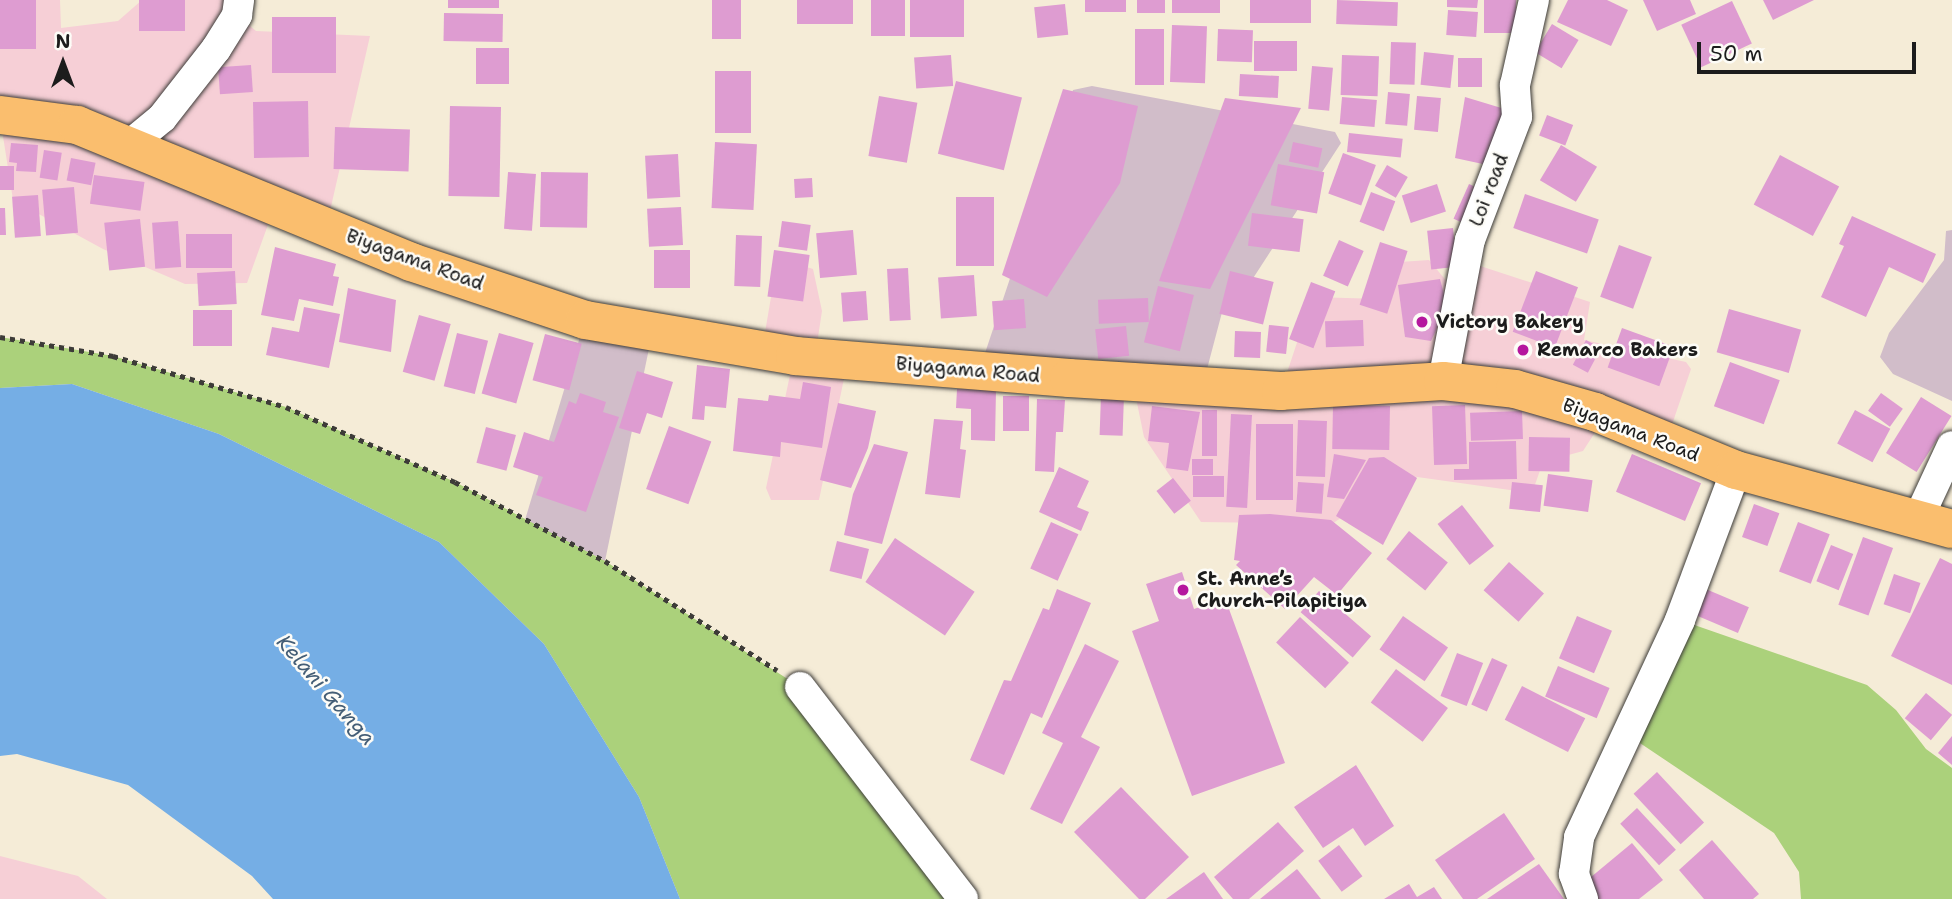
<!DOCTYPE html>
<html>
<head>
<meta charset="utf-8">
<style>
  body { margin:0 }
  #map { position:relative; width:1952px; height:899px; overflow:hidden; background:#f5ecd7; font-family:"Shantell Sans",sans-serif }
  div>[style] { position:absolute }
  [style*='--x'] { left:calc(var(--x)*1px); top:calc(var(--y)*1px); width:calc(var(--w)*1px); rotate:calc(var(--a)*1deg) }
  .built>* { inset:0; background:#f6cfd6 }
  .industrial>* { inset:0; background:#d1bdc9 }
  .green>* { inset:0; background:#abd17b }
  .water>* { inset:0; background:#75aee5 }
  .building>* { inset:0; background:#de9cd1; transform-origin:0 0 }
  .path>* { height:4.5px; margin-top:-2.25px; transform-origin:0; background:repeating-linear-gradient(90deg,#3d3b38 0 5px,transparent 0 10px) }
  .roads { filter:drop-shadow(0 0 2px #3d3b38) drop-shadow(0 0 2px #3d3b38) }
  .street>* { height:30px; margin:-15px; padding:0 15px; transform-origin:15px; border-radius:15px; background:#fff }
  .primary>* { height:38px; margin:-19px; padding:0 19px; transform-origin:19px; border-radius:19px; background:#fabe6e }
  .dots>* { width:19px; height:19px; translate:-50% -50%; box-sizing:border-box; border:4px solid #fdfcf7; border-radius:50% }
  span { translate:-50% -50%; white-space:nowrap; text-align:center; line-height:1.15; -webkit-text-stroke:5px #fdfcf7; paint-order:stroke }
  .street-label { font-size:19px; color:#1c1c1c }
  .poi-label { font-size:19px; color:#1c1c1c; font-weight:700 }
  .left { translate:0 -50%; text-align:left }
  .water-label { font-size:21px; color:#445e76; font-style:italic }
  .north { position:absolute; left:28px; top:28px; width:70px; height:70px; -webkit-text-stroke:5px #fdfcf7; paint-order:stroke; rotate:0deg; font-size:19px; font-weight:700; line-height:28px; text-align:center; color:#1c1c1c }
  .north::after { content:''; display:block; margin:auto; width:24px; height:32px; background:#1c1c1c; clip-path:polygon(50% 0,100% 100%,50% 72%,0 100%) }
  .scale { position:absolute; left:1697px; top:42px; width:219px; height:32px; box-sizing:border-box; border:4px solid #1c1c1c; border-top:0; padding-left:9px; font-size:21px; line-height:24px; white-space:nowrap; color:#1c1c1c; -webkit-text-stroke:5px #fdfcf7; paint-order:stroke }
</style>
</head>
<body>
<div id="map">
  <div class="built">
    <i style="clip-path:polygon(0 0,60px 0,61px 28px,118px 21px,142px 0,239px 0,237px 15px,256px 31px,370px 36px,330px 211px,274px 208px,247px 283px,185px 284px,103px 249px,13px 200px,0 117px)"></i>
    <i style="clip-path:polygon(1429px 260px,1458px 295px,1465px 261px,1590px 302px,1584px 340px,1686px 362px,1691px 369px,1666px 442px,1605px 417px,1583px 451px,1543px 462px,1532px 493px,1403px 475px,1332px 524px,1201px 522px,1144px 437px,1136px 398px,1281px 391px,1312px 297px,1381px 299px,1400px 262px)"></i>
    <i style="clip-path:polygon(788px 261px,813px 269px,822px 311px,815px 357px,848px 359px,819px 500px,771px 500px,766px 488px,794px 356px,762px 350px,777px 262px)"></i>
    <i style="clip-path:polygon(0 856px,78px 876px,107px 899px,0 899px)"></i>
  </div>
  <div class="industrial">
    <i style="clip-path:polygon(1092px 86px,1335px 132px,1341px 143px,1248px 286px,1225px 301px,1202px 388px,979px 371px,1073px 90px)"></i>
    <i style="clip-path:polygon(1952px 230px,1952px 401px,1893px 374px,1880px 357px,1889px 333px,1944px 260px,1946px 231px)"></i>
    <i style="clip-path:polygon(585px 320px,652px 334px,605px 561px,525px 520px)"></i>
  </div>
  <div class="green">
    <i style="clip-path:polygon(0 337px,113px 356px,286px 407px,455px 482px,605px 561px,800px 687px,963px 899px,680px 899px,639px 797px,544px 644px,439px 542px,219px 434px,72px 384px,0 388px)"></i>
    <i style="clip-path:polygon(1680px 620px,1867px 685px,1896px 710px,1926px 749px,1952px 768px,1952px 899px,1801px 899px,1799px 872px,1774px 833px,1625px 733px)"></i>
  </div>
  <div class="water">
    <i style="clip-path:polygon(72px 384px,219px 434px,439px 542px,544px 644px,639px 797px,680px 899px,273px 899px,252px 876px,128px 785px,17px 754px,0 756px,0 388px)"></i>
  </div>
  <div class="building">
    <i style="left:0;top:0;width:36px;height:49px"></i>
    <i style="left:139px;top:0;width:46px;height:31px"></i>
    <i style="left:448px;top:0;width:51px;height:8px"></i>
    <i style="left:712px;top:0;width:29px;height:39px"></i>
    <i style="left:797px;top:0;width:56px;height:24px"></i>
    <i style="left:871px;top:0;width:34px;height:36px"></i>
    <i style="left:910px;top:0;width:54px;height:37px"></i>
    <i style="left:1085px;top:0;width:41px;height:12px"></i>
    <i style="left:1137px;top:0;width:28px;height:13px"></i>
    <i style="left:1172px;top:0;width:48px;height:13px"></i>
    <i style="left:1250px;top:0;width:61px;height:23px"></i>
    <i style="left:1337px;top:0;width:61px;height:24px;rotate:2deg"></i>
    <i style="clip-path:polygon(1447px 0,1478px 0,1477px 8px,1447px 7px)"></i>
    <i style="left:1484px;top:0;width:32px;height:33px"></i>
    <i style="clip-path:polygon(1568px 0,1607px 0,1628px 10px,1611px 46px,1557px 22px)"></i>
    <i style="clip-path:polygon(1643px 0,1690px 0,1696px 14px,1657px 31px)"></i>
    <i style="clip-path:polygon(1763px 0,1814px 0,1773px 20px)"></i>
    <i style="left:1732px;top:1px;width:47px;height:56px;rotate:65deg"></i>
    <i style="left:1065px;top:4px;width:31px;height:31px;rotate:84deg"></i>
    <i style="left:1448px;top:10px;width:30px;height:25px;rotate:4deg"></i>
    <i style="left:444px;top:13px;width:59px;height:28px;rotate:1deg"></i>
    <i style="left:272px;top:17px;width:64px;height:56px"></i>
    <i style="left:1552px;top:24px;width:31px;height:33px;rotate:31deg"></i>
    <i style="left:1172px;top:25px;width:35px;height:57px;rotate:2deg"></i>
    <i style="left:1135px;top:29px;width:29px;height:56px"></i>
    <i style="left:1218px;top:29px;width:35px;height:32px;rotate:2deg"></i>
    <i style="left:1254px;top:41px;width:43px;height:30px"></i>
    <i style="left:1391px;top:42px;width:25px;height:42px;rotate:2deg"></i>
    <i style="left:476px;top:48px;width:33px;height:36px"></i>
    <i style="left:1424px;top:52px;width:30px;height:33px;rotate:6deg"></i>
    <i style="left:951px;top:55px;width:31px;height:37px;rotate:86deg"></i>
    <i style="left:1342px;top:55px;width:37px;height:40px;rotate:2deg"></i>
    <i style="left:1458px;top:58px;width:24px;height:29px"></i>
    <i style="left:251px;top:65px;width:27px;height:33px;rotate:86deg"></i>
    <i style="left:1312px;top:66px;width:21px;height:43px;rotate:5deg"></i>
    <i style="left:715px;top:71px;width:36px;height:62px"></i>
    <i style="left:1240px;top:74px;width:39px;height:22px;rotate:3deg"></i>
    <i style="left:956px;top:81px;width:68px;height:75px;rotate:14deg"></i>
    <i style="clip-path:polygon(1063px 89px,1138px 106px,1120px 183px,1047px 297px,1002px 275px)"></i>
    <i style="left:1388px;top:92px;width:22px;height:32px;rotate:5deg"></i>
    <i style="left:879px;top:96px;width:39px;height:61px;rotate:10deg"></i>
    <i style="left:1417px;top:96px;width:24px;height:34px;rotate:5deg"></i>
    <i style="left:1342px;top:97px;width:35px;height:27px;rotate:5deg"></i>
    <i style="clip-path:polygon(1465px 97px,1508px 110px,1492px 166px,1455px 158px)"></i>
    <i style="clip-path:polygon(1225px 98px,1301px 108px,1210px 289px,1159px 281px)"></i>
    <i style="left:308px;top:101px;width:56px;height:55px;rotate:89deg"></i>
    <i style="left:450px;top:106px;width:51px;height:90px;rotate:1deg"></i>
    <i style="left:1547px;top:115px;width:28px;height:22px;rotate:21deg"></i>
    <i style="left:335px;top:127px;width:75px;height:42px;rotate:2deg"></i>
    <i style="left:1349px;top:133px;width:54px;height:19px;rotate:6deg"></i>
    <i style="left:715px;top:142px;width:42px;height:66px;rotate:3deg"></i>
    <i style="left:1293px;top:142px;width:30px;height:20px;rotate:12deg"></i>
    <i style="clip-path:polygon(11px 143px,38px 145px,36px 172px,16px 171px,17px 163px,9px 162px)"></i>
    <i style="left:1561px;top:145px;width:42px;height:41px;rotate:31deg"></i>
    <i style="left:44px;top:150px;width:18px;height:28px;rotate:9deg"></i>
    <i style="left:1343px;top:153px;width:35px;height:43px;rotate:20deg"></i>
    <i style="left:678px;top:154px;width:43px;height:33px;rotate:87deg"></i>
    <i style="left:1780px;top:155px;width:67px;height:56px;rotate:28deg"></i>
    <i style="left:71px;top:158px;width:25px;height:23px;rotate:11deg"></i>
    <i style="left:1278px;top:164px;width:47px;height:42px;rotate:10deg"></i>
    <i style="left:1387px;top:165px;width:24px;height:24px;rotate:30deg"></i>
    <i style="left:0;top:166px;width:14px;height:24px"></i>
    <i style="left:508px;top:172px;width:28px;height:57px;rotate:4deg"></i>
    <i style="left:541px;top:172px;width:47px;height:55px;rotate:1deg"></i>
    <i style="left:94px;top:175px;width:51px;height:29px;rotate:8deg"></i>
    <i style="left:812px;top:178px;width:19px;height:18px;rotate:87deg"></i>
    <i style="left:1437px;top:184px;width:29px;height:37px;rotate:72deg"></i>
    <i style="left:1469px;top:184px;width:17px;height:38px;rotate:24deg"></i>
    <i style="left:74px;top:187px;width:46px;height:32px;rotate:85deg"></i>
    <i style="left:1371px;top:192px;width:26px;height:32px;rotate:21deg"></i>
    <i style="left:1525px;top:194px;width:78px;height:36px;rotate:19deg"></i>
    <i style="left:38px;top:195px;width:41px;height:26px;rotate:86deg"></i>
    <i style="left:956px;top:197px;width:38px;height:69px"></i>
    <i style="left:681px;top:207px;width:38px;height:34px;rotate:87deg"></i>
    <i style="clip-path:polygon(0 208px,5px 208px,6px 235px,0 235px)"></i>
    <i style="left:1252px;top:213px;width:52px;height:33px;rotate:7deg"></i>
    <i style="clip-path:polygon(1852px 216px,1936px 254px,1923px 283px,1889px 267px,1866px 317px,1821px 297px,1844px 246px,1839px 244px)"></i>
    <i style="left:140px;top:219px;width:48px;height:36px;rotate:84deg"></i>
    <i style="left:178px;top:221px;width:46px;height:26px;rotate:86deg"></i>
    <i style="left:782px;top:221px;width:29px;height:26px;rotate:8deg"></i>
    <i style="left:1453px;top:228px;width:39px;height:26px;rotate:84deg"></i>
    <i style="left:853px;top:230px;width:45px;height:37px;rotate:85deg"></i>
    <i style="left:186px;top:234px;width:46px;height:34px"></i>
    <i style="left:736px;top:235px;width:26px;height:51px;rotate:2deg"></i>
    <i style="left:1339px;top:240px;width:27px;height:39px;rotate:24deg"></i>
    <i style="left:1380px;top:242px;width:29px;height:66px;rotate:18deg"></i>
    <i style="left:1619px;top:245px;width:35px;height:55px;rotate:20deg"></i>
    <i style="clip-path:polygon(275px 247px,336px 264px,333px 276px,339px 277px,333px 306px,299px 299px,294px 321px,261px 315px)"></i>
    <i style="left:654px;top:250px;width:36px;height:38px"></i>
    <i style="left:774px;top:250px;width:36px;height:47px;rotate:8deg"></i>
    <i style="left:908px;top:268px;width:52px;height:21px;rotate:87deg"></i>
    <i style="left:235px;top:271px;width:33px;height:38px;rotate:87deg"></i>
    <i style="left:1230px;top:271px;width:45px;height:44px;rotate:14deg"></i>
    <i style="left:1536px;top:271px;width:45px;height:65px;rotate:21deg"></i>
    <i style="left:974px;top:275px;width:41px;height:36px;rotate:86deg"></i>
    <i style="clip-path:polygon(1440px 279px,1447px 306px,1431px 341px,1405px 337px,1398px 285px)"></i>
    <i style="left:1311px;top:282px;width:26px;height:61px;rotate:21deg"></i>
    <i style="left:1158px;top:286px;width:37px;height:58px;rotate:14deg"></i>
    <i style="clip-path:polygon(348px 288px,396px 300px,391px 352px,339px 342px)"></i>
    <i style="left:866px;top:291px;width:29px;height:25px;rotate:86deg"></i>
    <i style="left:1148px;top:298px;width:24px;height:50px;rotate:88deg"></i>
    <i style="left:1024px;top:299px;width:29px;height:32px;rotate:86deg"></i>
    <i style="clip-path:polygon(304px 307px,340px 314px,329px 368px,266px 355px,272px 327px,299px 332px)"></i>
    <i style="left:1729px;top:309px;width:75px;height:45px;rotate:16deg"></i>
    <i style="left:193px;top:310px;width:39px;height:36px"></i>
    <i style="left:419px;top:315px;width:33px;height:59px;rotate:16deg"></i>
    <i style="left:1363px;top:320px;width:26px;height:38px;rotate:88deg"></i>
    <i style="left:1269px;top:325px;width:20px;height:27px;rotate:6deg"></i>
    <i style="left:1126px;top:326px;width:30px;height:31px;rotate:84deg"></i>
    <i style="left:1622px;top:328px;width:55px;height:42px;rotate:20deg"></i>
    <i style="left:1235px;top:331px;width:26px;height:26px;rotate:2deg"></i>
    <i style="left:457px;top:333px;width:32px;height:55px;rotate:14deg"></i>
    <i style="left:499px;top:333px;width:36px;height:63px;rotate:16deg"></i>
    <i style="left:545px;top:334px;width:38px;height:48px;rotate:15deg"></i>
    <i style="left:1586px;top:340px;width:17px;height:28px;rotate:28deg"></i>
    <i style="left:1730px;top:362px;width:53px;height:47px;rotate:20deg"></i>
    <i style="clip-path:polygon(697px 365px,730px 369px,726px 408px,705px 406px,704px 420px,692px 419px)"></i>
    <i style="clip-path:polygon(637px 371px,673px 382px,662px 418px,647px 413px,640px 434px,619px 428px)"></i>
    <i style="clip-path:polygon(803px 382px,831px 387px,822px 448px,781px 442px,780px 457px,733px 451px,738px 398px,768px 401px,769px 395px,800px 399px)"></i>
    <i style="clip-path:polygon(957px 389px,996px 390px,995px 441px,971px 440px,971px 409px,956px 408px)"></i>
    <i style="clip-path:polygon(580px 393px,606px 402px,603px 412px,619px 417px,586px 512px,536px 495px,543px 477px,513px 467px,524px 432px,554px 442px,569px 401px,576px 404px)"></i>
    <i style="left:1881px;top:393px;width:27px;height:22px;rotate:36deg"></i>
    <i style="left:1101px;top:395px;width:23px;height:40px;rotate:2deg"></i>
    <i style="left:1003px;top:396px;width:26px;height:35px"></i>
    <i style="left:1921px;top:397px;width:36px;height:66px;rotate:32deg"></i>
    <i style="clip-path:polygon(1037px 399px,1065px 400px,1063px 432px,1056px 432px,1054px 472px,1035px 471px)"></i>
    <i style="clip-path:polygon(838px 403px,876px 411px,868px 448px,851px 488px,820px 480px)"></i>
    <i style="left:1333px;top:405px;width:57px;height:44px;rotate:1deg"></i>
    <i style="left:1465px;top:405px;width:59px;height:33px;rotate:88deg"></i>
    <i style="clip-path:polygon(1152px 406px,1200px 412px,1188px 471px,1166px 468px,1169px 443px,1148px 441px)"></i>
    <i style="left:1202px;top:410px;width:15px;height:46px"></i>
    <i style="left:1855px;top:410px;width:40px;height:38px;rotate:28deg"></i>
    <i style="left:1522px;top:411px;width:28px;height:52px;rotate:88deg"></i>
    <i style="left:1231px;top:414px;width:21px;height:93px;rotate:3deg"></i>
    <i style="clip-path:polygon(934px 419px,963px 421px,960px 449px,966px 450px,960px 498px,925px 494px)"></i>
    <i style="left:1298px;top:420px;width:29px;height:56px;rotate:2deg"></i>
    <i style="left:1256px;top:424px;width:37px;height:76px"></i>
    <i style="left:669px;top:426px;width:45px;height:67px;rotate:20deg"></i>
    <i style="left:486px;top:427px;width:31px;height:37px;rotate:15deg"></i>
    <i style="left:1529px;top:437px;width:41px;height:34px;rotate:1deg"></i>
    <i style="clip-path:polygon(1516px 441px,1517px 479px,1454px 480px,1454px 469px,1469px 469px,1469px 442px)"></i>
    <i style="clip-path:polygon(874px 444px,908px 452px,882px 544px,844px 535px,853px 494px)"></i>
    <i style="clip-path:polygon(1334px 454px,1366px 460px,1344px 499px,1327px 497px)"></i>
    <i style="left:1632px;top:454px;width:75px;height:41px;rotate:23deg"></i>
    <i style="clip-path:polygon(1384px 457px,1417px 478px,1383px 545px,1336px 516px,1369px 458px)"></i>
    <i style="left:1192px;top:459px;width:21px;height:16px"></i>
    <i style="clip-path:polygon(1059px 467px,1089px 481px,1077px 507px,1089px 512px,1081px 531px,1039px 512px)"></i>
    <i style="left:1548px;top:474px;width:45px;height:32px;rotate:8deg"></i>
    <i style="left:1224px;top:476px;width:21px;height:31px;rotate:90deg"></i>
    <i style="left:1173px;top:478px;width:29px;height:21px;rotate:52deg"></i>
    <i style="left:1298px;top:482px;width:26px;height:30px;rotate:4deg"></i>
    <i style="left:1512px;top:482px;width:31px;height:27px;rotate:6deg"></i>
    <i style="left:1754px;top:504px;width:27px;height:35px;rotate:20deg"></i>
    <i style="left:1462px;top:505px;width:52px;height:31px;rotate:52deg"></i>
    <i style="clip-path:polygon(1270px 514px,1331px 520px,1372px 553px,1337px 595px,1314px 577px,1285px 609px,1236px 565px,1240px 561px,1234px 560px,1239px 515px)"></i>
    <i style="left:1051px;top:522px;width:30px;height:51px;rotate:24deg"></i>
    <i style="left:1798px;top:522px;width:34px;height:53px;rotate:21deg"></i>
    <i style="left:1409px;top:531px;width:50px;height:36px;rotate:39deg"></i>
    <i style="left:1863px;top:537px;width:32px;height:72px;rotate:20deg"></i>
    <i style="left:895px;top:538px;width:96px;height:53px;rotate:34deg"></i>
    <i style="left:837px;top:541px;width:33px;height:31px;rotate:14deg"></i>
    <i style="left:1831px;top:545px;width:24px;height:39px;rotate:22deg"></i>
    <i style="clip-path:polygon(1940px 558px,1952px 564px,1952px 685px,1891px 656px)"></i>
    <i style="left:1509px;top:562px;width:47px;height:38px;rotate:42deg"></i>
    <i style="clip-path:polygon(1182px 572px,1194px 609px,1225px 598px,1285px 763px,1192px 796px,1132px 631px,1159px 621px,1146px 584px)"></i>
    <i style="left:1894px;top:574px;width:28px;height:32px;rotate:19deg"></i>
    <i style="left:1701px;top:587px;width:52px;height:28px;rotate:23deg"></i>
    <i style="clip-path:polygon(1057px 589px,1091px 603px,1042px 718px,1031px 713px,1004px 775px,970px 760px,1004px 680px,1011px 681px,1043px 608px,1049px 610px)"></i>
    <i style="left:1319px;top:591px;width:69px;height:28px;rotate:41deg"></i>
    <i style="left:1403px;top:616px;width:55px;height:41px;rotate:35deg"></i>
    <i style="left:1577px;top:616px;width:38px;height:46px;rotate:23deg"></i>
    <i style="left:1300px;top:617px;width:67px;height:35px;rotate:43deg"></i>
    <i style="clip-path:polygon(1085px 644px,1119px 661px,1081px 737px,1100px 747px,1062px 824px,1030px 809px,1063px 743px,1042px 733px)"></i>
    <i style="left:1457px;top:653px;width:28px;height:46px;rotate:21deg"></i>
    <i style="left:1492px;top:658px;width:17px;height:51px;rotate:24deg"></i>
    <i style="left:1558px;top:666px;width:56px;height:33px;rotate:23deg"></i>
    <i style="left:1396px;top:669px;width:65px;height:42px;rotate:37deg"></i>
    <i style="left:1522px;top:686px;width:71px;height:38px;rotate:27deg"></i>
    <i style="left:1926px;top:693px;width:34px;height:33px;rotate:40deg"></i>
    <i style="clip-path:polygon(1952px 736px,1952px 765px,1938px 753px)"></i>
    <i style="clip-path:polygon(1356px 765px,1394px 826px,1365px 846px,1353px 828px,1323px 848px,1294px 807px)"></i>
    <i style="left:1657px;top:772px;width:69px;height:32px;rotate:47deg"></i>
    <i style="clip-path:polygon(1121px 787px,1189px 857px,1145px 899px,1139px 899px,1074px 832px)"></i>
    <i style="left:1637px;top:808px;width:57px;height:23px;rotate:47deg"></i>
    <i style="clip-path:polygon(1504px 813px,1535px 859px,1477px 899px,1463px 899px,1435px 860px)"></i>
    <i style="clip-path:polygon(1278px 822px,1304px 851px,1249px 899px,1233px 899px,1214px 877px)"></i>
    <i style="clip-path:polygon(1712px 840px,1759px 894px,1753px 899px,1704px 899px,1679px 870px)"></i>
    <i style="clip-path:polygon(1632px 843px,1663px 880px,1639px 899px,1599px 899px,1585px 882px)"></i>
    <i style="left:1339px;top:845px;width:39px;height:26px;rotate:53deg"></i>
    <i style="clip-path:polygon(1539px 864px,1564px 899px,1487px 899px)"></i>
    <i style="clip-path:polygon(1297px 869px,1321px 899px,1260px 899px)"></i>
    <i style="clip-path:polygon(1204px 872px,1223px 899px,1166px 899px)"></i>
    <i style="clip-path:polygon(1409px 884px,1417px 897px,1434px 887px,1442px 899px,1384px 899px)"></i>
  </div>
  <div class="path">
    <i style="--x:0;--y:337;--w:115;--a:9.5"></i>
    <i style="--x:113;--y:356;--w:180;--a:16.4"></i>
    <i style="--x:286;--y:407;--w:185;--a:23.9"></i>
    <i style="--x:455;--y:482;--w:170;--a:27.8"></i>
    <i style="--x:605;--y:561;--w:204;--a:32.4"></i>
  </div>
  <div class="roads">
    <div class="street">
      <i style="--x:128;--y:146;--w:44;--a:-39.5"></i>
      <i style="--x:162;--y:118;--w:88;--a:-52"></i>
      <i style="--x:216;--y:49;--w:40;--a:-58"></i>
      <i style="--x:237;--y:15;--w:15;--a:-82"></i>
      <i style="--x:1443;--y:381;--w:144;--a:-79.2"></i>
      <i style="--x:1470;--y:240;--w:132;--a:-69.1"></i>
      <i style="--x:1517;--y:117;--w:32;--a:-94"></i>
      <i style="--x:1515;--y:85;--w:87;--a:-77.4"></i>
      <i style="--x:1919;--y:517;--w:78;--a:-65.1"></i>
      <i style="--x:800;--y:687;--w:267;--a:52.4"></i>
      <i style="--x:1583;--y:899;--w:27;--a:-110"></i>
      <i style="--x:1574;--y:874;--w:37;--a:-82"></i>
      <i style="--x:1579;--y:837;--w:239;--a:-65"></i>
      <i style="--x:1680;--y:620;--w:160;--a:-69.5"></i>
    </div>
    <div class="primary">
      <i style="--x:0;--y:115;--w:78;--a:7.4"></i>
      <i style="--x:77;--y:125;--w:361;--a:22.3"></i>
      <i style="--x:411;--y:262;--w:183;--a:18.4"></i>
      <i style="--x:585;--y:320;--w:213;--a:9.7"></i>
      <i style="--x:795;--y:356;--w:275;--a:4.6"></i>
      <i style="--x:1069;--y:378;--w:212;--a:3.5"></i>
      <i style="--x:1281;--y:391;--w:162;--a:-3.5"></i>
      <i style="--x:1443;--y:381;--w:72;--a:6.3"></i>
      <i style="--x:1515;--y:389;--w:83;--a:16"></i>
      <i style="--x:1595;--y:412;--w:152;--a:22.4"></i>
      <i style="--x:1736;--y:470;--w:224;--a:15.3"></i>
    </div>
  </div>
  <div class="dots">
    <i style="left:1422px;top:322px;background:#b5179e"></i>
    <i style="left:1523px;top:350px;background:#b5179e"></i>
    <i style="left:1183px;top:590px;background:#b5179e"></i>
  </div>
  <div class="street-label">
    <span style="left:1489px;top:190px;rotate:-69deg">Loi road</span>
    <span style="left:415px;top:260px;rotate:20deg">Biyagama Road</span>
    <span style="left:968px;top:370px;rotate:5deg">Biyagama Road</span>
    <span style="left:1631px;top:430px;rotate:21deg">Biyagama Road</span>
  </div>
  <div class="poi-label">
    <span class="left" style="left:1436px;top:322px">Victory Bakery</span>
    <span class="left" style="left:1537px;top:350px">Remarco Bakers</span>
    <span class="left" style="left:1197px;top:590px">St. Anne’s<br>Church-Pilapitiya</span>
  </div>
  <div class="water-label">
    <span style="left:326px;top:690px;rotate:49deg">Kelani Ganga</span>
  </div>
  <div class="north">N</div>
  <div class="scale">50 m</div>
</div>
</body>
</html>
